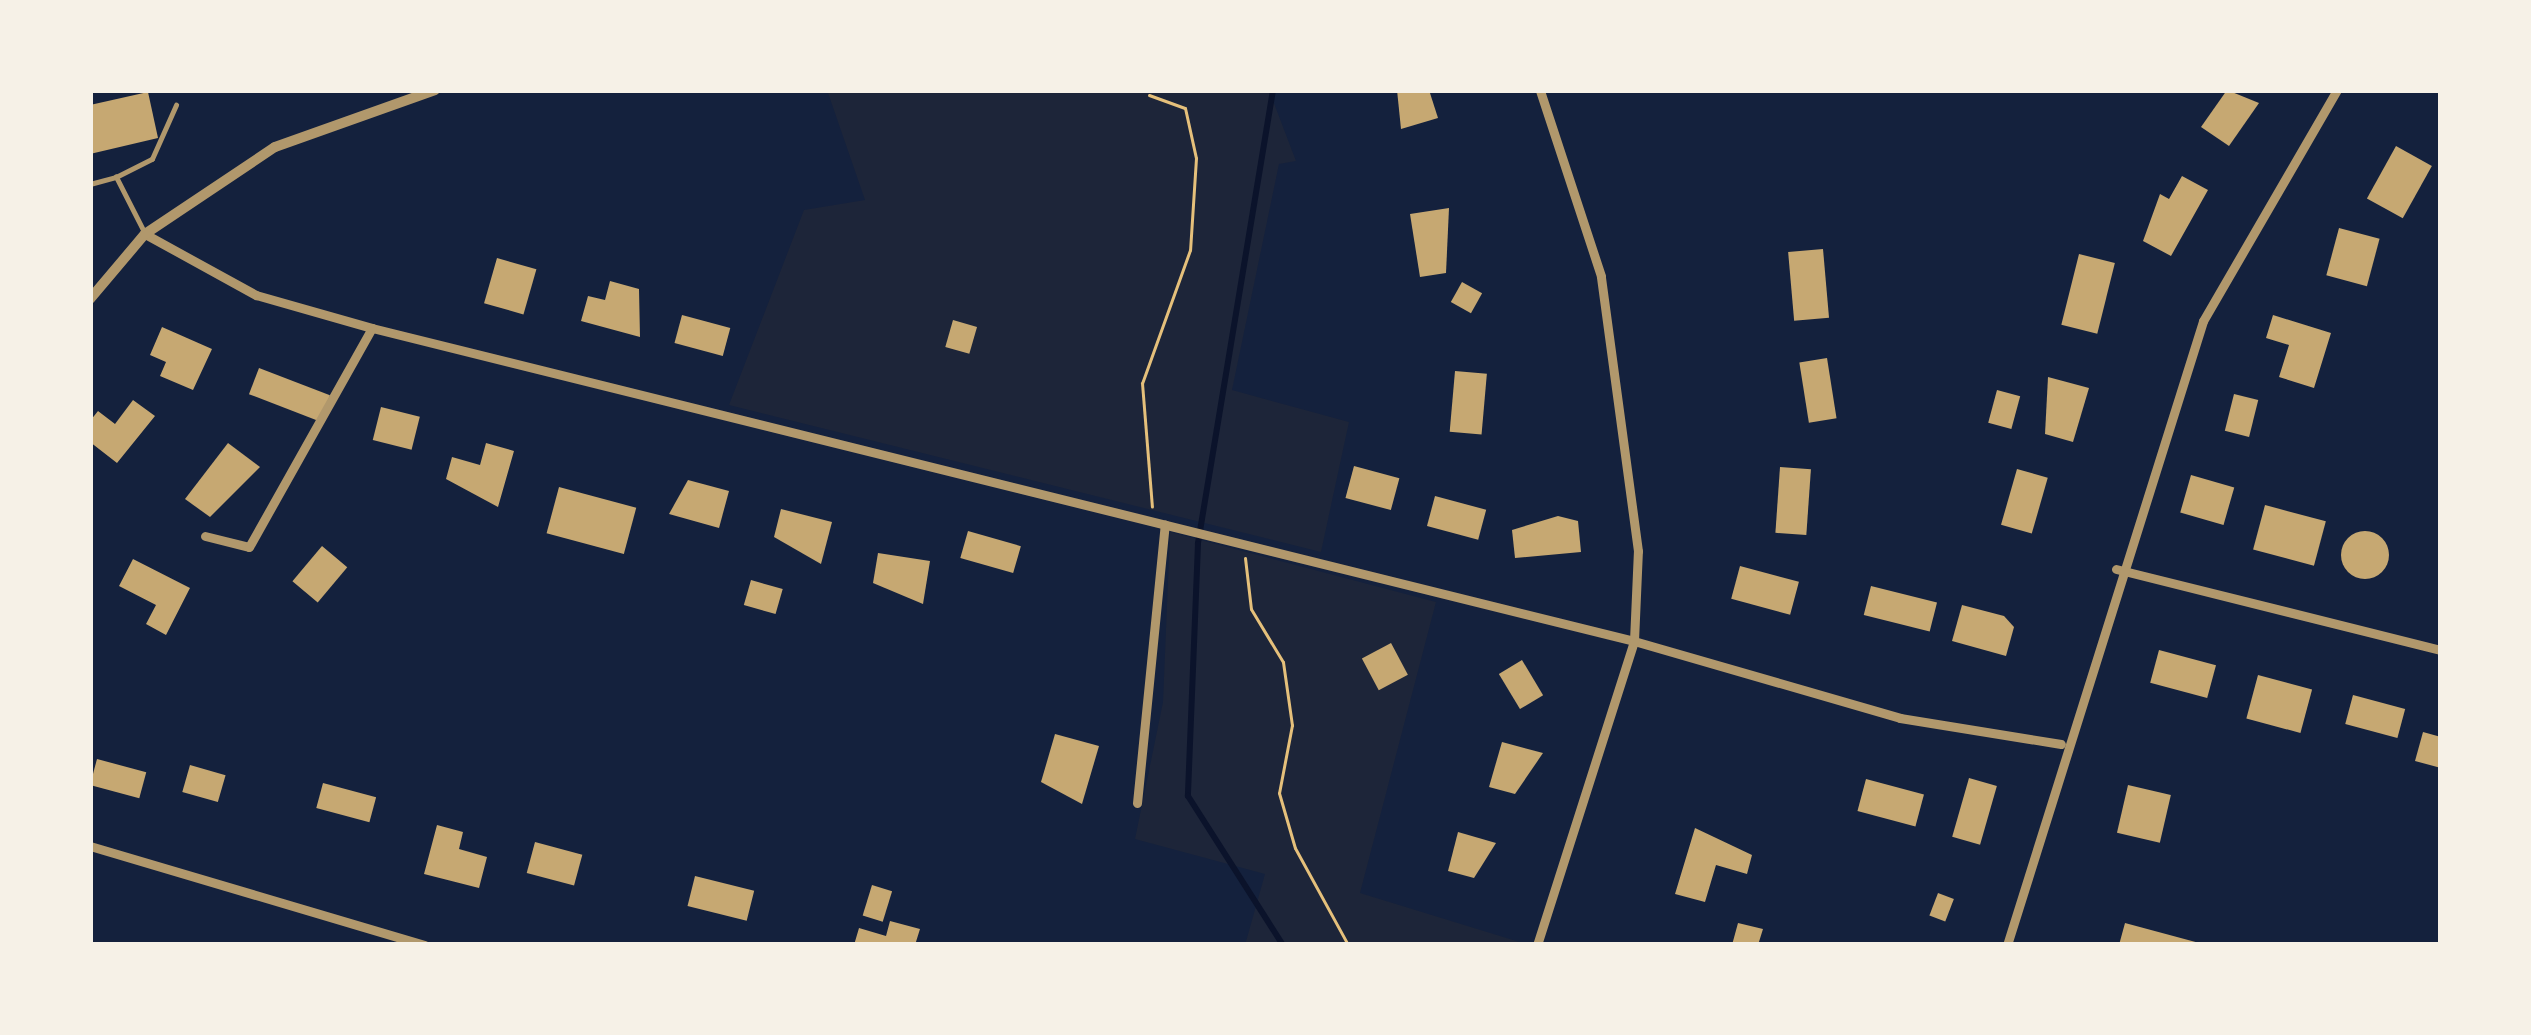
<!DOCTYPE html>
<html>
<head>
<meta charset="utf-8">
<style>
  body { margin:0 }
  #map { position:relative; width:2531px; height:1035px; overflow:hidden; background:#14213d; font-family:"Fira Sans Condensed",sans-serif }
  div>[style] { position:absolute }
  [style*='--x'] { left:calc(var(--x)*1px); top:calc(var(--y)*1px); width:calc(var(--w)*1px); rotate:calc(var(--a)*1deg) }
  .green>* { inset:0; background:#1d2539 }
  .stream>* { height:6px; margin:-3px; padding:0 3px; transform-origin:3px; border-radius:3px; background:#0b132b }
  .building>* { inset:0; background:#c6a872; transform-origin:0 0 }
  .round { border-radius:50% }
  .path>* { height:3px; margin:-1.5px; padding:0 1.5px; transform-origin:1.5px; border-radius:1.5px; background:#e5c07b }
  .service>* { height:4.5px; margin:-2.25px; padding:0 2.25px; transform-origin:2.25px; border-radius:2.25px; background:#b1986c }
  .minor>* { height:9px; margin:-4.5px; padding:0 4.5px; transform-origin:4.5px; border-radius:4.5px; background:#b1986c }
  .tertiary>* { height:10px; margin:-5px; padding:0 5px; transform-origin:5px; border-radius:5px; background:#b1986c }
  span { translate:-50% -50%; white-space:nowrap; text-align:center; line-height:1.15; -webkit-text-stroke:9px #f6f1e7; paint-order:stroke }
  .frame { position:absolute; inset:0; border:93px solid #f6f1e7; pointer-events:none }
</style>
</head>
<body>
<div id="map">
  <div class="green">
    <i style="clip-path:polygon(827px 90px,1269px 90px,1296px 161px,1279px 164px,1232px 390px,1349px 422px,1321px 552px,729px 405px,804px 210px,865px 200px)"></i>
    <i style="clip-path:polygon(1170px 532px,1436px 602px,1360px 893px,1529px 945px,1245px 945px,1265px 874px,1135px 839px,1163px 702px)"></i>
  </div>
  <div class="stream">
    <i style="--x:1273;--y:90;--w:460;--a:99.4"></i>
    <i style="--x:1198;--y:544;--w:252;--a:92.3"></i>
    <i style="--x:1188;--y:796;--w:177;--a:57.5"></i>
  </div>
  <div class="building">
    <i style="clip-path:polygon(1397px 90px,1429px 90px,1438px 118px,1401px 129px)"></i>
    <i style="clip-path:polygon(2227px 90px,2259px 103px,2229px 146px,2201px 127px)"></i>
    <i style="clip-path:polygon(148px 92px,158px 138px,90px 154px,90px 105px)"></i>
    <i style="left:2396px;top:146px;width:41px;height:60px;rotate:29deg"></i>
    <i style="clip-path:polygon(2182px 176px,2208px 190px,2171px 256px,2143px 241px,2160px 194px,2169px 199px)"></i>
    <i style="clip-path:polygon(1449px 208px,1446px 273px,1420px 277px,1410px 214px)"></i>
    <i style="left:2339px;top:228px;width:42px;height:49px;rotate:15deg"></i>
    <i style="left:1823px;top:249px;width:69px;height:35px;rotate:85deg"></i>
    <i style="left:2079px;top:254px;width:37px;height:73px;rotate:14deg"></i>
    <i style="left:497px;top:258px;width:41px;height:47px;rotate:16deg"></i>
    <i style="clip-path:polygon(610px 281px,639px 289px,640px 337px,581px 321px,588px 296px,605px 300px)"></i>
    <i style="left:1462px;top:282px;width:23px;height:23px;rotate:29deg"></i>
    <i style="left:682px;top:315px;width:50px;height:29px;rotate:15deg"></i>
    <i style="clip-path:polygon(2273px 315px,2331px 333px,2314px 388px,2279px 377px,2289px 345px,2266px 338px)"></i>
    <i style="left:953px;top:320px;width:25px;height:28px;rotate:16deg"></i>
    <i style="clip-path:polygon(162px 327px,212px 349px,193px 390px,160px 376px,166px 362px,150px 355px)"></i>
    <i style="left:1827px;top:358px;width:61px;height:28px;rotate:81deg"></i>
    <i style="left:259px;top:368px;width:76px;height:28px;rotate:21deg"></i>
    <i style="left:1455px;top:371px;width:32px;height:61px;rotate:5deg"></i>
    <i style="clip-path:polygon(2048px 377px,2089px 388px,2073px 442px,2045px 434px)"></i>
    <i style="left:1997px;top:390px;width:24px;height:34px;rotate:15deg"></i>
    <i style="left:2234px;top:394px;width:25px;height:38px;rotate:14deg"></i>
    <i style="clip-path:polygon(133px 400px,155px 416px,117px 463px,90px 442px,90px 421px,98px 411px,115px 424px)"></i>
    <i style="left:381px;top:407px;width:40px;height:34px;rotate:14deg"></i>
    <i style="clip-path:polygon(228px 443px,260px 467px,210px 517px,185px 499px)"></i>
    <i style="clip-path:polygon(486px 443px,514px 451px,498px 507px,446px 479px,452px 457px,480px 465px)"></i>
    <i style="left:1354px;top:466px;width:47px;height:33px;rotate:15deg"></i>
    <i style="left:1780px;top:467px;width:31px;height:66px;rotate:4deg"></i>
    <i style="left:2017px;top:469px;width:32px;height:58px;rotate:16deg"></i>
    <i style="left:2191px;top:475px;width:45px;height:39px;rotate:16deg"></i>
    <i style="clip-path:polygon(688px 480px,729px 491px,719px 528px,669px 514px)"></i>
    <i style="left:559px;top:487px;width:80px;height:48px;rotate:15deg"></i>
    <i style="left:1435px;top:496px;width:53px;height:31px;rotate:15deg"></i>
    <i style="left:2265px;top:505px;width:63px;height:46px;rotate:15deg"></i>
    <i style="clip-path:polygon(781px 509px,832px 522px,821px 564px,774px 537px)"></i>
    <i style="clip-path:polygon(1558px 516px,1578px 521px,1581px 552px,1515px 558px,1512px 530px)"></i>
    <i style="left:968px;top:531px;width:55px;height:28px;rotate:16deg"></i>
    <i class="round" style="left:2341px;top:531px;width:48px;height:48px"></i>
    <i style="left:322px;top:546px;width:33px;height:46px;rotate:40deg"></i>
    <i style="clip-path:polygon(878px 553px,930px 561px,923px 604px,873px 583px)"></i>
    <i style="clip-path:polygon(133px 559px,190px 588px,166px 635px,146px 624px,156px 605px,119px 586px)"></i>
    <i style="left:1740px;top:566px;width:61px;height:34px;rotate:15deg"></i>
    <i style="left:751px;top:580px;width:33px;height:26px;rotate:16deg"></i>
    <i style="left:1871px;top:586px;width:68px;height:30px;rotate:14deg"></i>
    <i style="clip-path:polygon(1962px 605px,2004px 616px,2014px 627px,2006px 656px,1952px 641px)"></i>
    <i style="left:1391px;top:643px;width:36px;height:33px;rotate:62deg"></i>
    <i style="left:2159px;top:650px;width:59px;height:34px;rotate:15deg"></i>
    <i style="left:1522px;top:660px;width:41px;height:27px;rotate:59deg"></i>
    <i style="left:2258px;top:675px;width:56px;height:45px;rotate:15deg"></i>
    <i style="left:2353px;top:695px;width:54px;height:30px;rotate:15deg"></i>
    <i style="clip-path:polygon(2423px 732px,2441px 737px,2441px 768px,2415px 761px)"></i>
    <i style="clip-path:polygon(1055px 734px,1099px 746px,1082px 804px,1041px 782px)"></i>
    <i style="clip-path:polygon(1502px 742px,1543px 753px,1515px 794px,1489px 787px)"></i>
    <i style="left:97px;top:759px;width:51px;height:27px;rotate:15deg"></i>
    <i style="left:190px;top:765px;width:37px;height:28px;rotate:16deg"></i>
    <i style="left:1969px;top:778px;width:29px;height:61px;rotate:16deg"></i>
    <i style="left:1866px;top:779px;width:60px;height:33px;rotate:15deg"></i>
    <i style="left:323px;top:783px;width:55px;height:26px;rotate:15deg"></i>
    <i style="left:2128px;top:785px;width:44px;height:49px;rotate:13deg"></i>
    <i style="clip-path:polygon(437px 825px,463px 832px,459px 849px,487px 857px,479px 888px,424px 874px)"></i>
    <i style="clip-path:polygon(1695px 828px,1752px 855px,1747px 874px,1716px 865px,1705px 902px,1675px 894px)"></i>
    <i style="clip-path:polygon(1458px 832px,1496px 843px,1474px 878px,1448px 871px)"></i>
    <i style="left:535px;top:842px;width:49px;height:32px;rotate:15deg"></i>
    <i style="left:695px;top:876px;width:61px;height:31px;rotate:14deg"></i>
    <i style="left:872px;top:885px;width:21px;height:32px;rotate:17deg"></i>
    <i style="left:1938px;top:893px;width:17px;height:24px;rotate:21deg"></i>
    <i style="clip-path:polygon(890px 921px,920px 929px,915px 945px,854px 945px,859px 928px,886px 936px)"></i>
    <i style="clip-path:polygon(1738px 923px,1763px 929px,1758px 945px,1732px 945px)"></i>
    <i style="clip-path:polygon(2125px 923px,2203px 944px,2203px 945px,2119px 945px)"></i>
  </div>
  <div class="path">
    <i style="--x:1149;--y:95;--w:38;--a:20"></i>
    <i style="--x:1185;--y:108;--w:51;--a:77.6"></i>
    <i style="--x:1196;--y:158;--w:92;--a:93.7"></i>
    <i style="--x:1190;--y:250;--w:141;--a:109.8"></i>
    <i style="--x:1142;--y:383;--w:124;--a:85.4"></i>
    <i style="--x:1245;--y:558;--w:51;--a:83.3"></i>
    <i style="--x:1251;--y:609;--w:62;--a:58.9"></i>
    <i style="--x:1283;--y:662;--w:64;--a:81.9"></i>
    <i style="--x:1292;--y:725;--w:69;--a:100.8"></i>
    <i style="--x:1279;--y:793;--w:57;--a:73.8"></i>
    <i style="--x:1295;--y:848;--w:111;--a:61.3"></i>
  </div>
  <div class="service">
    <i style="--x:90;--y:184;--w:27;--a:-15"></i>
    <i style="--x:145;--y:234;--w:64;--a:-117"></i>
    <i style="--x:116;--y:177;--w:40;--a:-26.6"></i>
    <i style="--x:152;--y:159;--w:59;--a:-66"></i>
  </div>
  <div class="minor">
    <i style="--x:145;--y:234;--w:127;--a:28.8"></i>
    <i style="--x:256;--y:295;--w:121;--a:15.9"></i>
    <i style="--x:372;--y:328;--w:1300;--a:13.93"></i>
    <i style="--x:1634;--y:641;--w:277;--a:16.1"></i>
    <i style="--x:1900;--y:718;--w:163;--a:9.2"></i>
    <i style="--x:205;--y:536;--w:45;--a:14"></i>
    <i style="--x:249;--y:547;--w:251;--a:-60.7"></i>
    <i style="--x:2116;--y:569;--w:335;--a:14"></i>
    <i style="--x:1137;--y:803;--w:280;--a:-84.3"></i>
    <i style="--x:90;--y:846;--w:349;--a:16.5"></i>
    <i style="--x:1537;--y:945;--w:319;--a:-72.3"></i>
    <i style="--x:1634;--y:641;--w:90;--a:-87.5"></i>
    <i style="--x:1638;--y:551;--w:277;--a:-97.7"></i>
    <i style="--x:1601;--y:276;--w:196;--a:-108.2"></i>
    <i style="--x:2007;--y:945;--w:654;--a:-72.56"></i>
    <i style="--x:2203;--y:321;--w:267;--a:-59.9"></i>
  </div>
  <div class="tertiary">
    <i style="--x:90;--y:299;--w:85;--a:-49.8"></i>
    <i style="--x:145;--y:234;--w:156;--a:-33.8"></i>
    <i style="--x:275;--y:147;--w:170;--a:-19.6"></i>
  </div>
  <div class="frame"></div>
</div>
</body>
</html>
